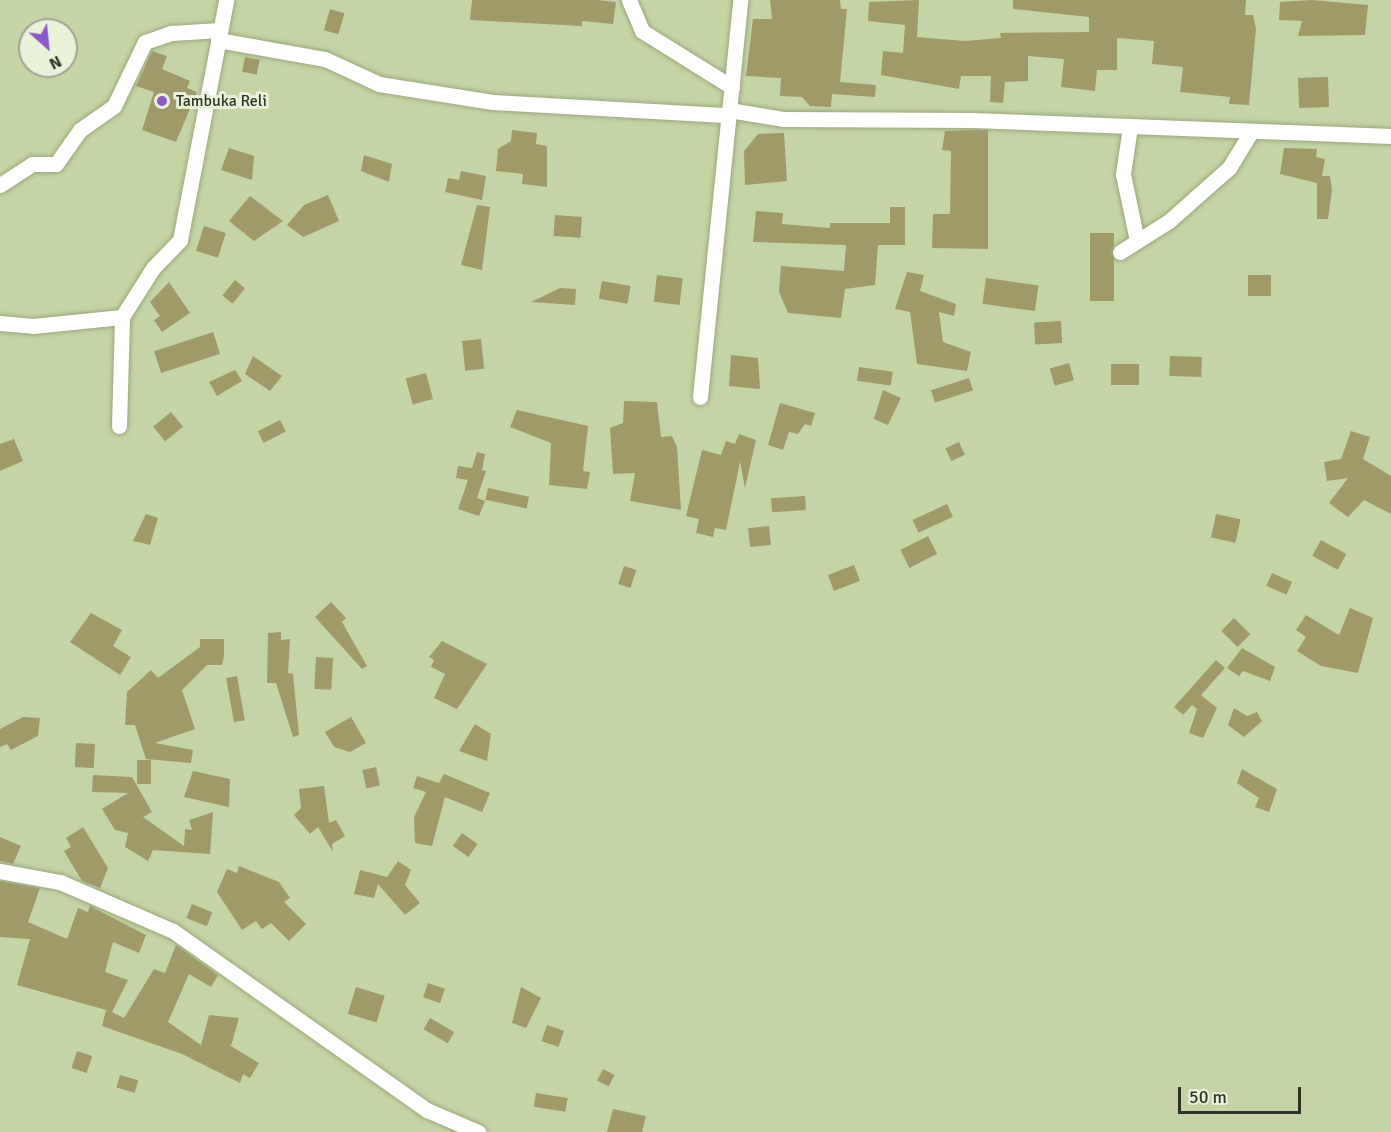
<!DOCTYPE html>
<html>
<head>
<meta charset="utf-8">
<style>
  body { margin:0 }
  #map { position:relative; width:1391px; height:1132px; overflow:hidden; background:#c5d4a5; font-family:Signika,sans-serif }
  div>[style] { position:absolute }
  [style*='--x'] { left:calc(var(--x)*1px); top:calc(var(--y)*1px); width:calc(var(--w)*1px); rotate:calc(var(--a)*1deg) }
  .building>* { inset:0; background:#a09a6b; transform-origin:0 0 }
  .roads { filter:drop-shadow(0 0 2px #9aa77a) drop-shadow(0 0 2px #9aa77a) }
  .minor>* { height:15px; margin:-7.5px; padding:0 7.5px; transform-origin:7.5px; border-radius:7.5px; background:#fff }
  .dots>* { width:16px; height:16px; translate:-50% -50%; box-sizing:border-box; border:3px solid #e9f1d9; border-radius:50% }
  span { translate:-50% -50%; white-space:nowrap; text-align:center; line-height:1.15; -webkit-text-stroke:6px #e9f1d9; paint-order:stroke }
  .poi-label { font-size:16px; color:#2f3522 }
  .left { translate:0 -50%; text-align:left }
  .north { position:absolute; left:18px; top:18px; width:60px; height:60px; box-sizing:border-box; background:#e9f1d9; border:2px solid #9fa690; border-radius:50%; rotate:153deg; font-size:16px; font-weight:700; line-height:24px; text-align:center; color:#2f3522 }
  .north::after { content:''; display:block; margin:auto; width:21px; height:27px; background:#8d57cf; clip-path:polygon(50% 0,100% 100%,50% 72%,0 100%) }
  .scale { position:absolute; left:1178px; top:1087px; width:123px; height:27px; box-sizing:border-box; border:3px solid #2f3522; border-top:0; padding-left:8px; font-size:18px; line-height:21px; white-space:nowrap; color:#2f3522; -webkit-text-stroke:4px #e9f1d9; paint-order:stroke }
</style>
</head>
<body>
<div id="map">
  <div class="building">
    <i style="clip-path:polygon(472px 0,598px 0,616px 2px,613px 24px,582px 21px,582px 26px,470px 20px)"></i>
    <i style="clip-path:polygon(770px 0,840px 0,841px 9px,847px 9px,840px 82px,876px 85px,875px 97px,832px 94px,831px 107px,810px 106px,802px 97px,780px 96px,781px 78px,746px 76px,753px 19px,772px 19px)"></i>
    <i style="clip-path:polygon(919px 0,917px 37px,965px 41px,1001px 38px,1000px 33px,1089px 32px,1089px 17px,1013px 9px,1013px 0,1246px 0,1245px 15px,1253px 15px,1256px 29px,1249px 105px,1229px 104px,1230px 97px,1180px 92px,1183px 67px,1152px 64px,1154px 41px,1117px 38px,1117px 70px,1097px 70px,1095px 91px,1061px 87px,1064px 59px,1028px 56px,1028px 81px,1005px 82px,1003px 103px,990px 102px,991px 76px,961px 76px,959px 89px,881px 75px,883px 51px,903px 53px,905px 25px,868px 21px,869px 2px)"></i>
    <i style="clip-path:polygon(1312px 0,1368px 5px,1365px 35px,1298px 36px,1302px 21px,1279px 20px,1280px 2px)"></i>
    <i style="left:330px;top:9px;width:15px;height:22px;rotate:16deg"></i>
    <i style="clip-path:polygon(152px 51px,167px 56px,162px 69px,190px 81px,187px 88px,197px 92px,176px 142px,142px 130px,154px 92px,136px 86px)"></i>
    <i style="left:245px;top:57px;width:15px;height:15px;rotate:11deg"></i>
    <i style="left:1328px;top:77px;width:30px;height:30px;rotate:88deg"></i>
    <i style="clip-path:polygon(512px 130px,537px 133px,536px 144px,547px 146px,547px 187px,522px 184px,523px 174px,496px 171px,498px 149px,511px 141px)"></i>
    <i style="clip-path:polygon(965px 130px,988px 130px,988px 249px,932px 248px,933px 214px,950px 214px,951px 151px,942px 150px,945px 131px)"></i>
    <i style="clip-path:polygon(784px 133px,787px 181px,745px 185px,744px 151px,758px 134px)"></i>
    <i style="clip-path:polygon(229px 148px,254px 156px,252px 180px,221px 170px)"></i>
    <i style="clip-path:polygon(1284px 148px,1317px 149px,1316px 157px,1325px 159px,1322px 176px,1330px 176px,1332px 190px,1328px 219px,1317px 219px,1317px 183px,1280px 174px)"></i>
    <i style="clip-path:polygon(364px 155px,392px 164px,389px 182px,361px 171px)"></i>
    <i style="clip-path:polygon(461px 171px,486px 176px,482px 200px,445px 192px,448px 178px,459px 180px)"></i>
    <i style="clip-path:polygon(328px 195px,339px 221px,303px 237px,287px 225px,304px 205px)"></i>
    <i style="clip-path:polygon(250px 196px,283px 221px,254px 241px,229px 221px)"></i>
    <i style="clip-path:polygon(477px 205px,490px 207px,482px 270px,461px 265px)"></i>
    <i style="clip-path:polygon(890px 207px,905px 207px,905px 245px,878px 245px,875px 285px,845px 289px,841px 318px,788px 313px,779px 292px,781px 266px,844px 271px,846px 245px,753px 242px,756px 211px,783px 213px,782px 224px,830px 228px,830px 223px,890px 223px)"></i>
    <i style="left:555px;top:215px;width:27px;height:21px;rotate:4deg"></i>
    <i style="left:204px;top:226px;width:23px;height:26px;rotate:18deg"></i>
    <i style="left:1090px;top:233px;width:24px;height:68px"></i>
    <i style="clip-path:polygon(907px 272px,924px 275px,920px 291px,956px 304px,954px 316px,939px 312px,943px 342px,971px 352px,967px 371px,917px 364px,910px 312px,895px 309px)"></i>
    <i style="left:657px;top:275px;width:26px;height:27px;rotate:7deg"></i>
    <i style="left:1248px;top:275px;width:23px;height:21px"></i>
    <i style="left:986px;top:278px;width:53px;height:26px;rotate:8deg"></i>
    <i style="left:235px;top:280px;width:13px;height:20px;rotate:39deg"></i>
    <i style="left:602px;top:281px;width:29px;height:18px;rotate:10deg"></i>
    <i style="clip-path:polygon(169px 282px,190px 313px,162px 332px,154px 320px,160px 316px,150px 302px)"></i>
    <i style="clip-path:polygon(560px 288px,576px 289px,575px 305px,531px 302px)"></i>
    <i style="left:1061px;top:321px;width:22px;height:27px;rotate:87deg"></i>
    <i style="left:213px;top:332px;width:23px;height:62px;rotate:72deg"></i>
    <i style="left:481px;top:339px;width:30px;height:19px;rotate:84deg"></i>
    <i style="clip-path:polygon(731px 355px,758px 358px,760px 389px,729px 386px)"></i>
    <i style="clip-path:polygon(253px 356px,282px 376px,270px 391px,245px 374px)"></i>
    <i style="left:1170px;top:356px;width:32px;height:20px;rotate:2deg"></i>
    <i style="left:1069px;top:363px;width:18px;height:20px;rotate:74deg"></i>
    <i style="left:1111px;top:364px;width:28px;height:21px"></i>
    <i style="left:859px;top:367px;width:34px;height:14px;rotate:8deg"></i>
    <i style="clip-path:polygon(235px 370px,242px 381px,217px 396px,209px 382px)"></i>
    <i style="left:426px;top:373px;width:27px;height:21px;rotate:75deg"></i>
    <i style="left:969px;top:378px;width:13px;height:40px;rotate:72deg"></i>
    <i style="clip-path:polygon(883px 390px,901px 398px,888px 425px,874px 419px)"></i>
    <i style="clip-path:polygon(624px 401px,657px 402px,661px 437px,672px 436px,677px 447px,681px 510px,630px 501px,635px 473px,613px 474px,610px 428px,623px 423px)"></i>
    <i style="clip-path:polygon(780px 403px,815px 413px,811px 426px,805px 424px,798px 434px,789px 432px,783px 450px,768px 445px)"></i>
    <i style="clip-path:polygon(517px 410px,588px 426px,583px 471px,590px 472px,587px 489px,549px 485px,551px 443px,510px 427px)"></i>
    <i style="left:171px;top:412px;width:19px;height:23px;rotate:51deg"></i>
    <i style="left:280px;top:420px;width:13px;height:25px;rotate:63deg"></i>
    <i style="clip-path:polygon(1351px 431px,1370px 437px,1363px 459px,1391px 476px,1391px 514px,1364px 500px,1348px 517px,1329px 503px,1348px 478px,1327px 481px,1324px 462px,1341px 459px)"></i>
    <i style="clip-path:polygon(739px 434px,756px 440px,745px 488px,740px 462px,726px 530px,715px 528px,713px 537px,696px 533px,699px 519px,686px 516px,702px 450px,721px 455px,726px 441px,735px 444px)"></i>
    <i style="clip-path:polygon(14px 439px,23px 461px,0 471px,0 444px)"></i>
    <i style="left:959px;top:442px;width:14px;height:15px;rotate:65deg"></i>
    <i style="clip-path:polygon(477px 452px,485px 454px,482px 470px,486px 471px,477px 498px,485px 501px,479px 516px,458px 509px,468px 480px,456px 478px,458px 466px,472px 468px)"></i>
    <i style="left:488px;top:488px;width:42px;height:12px;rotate:12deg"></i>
    <i style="left:805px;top:496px;width:14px;height:34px;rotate:86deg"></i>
    <i style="left:947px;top:504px;width:14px;height:38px;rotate:65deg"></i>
    <i style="clip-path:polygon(146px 514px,158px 518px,150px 545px,133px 541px)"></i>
    <i style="left:1216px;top:514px;width:25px;height:24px;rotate:12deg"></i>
    <i style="left:769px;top:526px;width:19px;height:21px;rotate:84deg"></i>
    <i style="left:928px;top:536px;width:20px;height:31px;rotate:63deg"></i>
    <i style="left:1321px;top:540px;width:29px;height:18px;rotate:29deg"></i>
    <i style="left:854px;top:565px;width:17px;height:28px;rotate:69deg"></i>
    <i style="left:624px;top:566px;width:13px;height:19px;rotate:18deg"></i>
    <i style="left:1272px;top:573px;width:22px;height:14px;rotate:24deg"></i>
    <i style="clip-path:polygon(331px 602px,346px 618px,342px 622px,367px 666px,362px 669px,315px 617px)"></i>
    <i style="clip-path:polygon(1350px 608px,1373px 618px,1358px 673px,1321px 666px,1297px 651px,1306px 637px,1296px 630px,1306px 615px,1339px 635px)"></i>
    <i style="clip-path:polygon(91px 613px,122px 630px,113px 646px,131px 657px,120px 675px,70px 642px)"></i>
    <i style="left:1234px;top:618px;width:23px;height:18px;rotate:45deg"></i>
    <i style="clip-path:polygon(281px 632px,281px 640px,290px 639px,288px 673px,293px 674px,299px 735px,293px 737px,276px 683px,267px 683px,268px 633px)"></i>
    <i style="clip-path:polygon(200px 639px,224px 639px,224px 656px,222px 665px,207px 665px,182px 690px,195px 729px,155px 743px,193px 750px,191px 763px,146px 759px,135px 725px,125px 725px,127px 692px,151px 670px,158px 678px,200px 647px)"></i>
    <i style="clip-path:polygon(442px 641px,487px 664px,457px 709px,434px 698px,445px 674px,431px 667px,434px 660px,429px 657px)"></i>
    <i style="clip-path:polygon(1242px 648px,1275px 667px,1270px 681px,1243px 671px,1239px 676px,1227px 668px)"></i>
    <i style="left:316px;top:657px;width:17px;height:32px;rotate:3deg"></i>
    <i style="clip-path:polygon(1216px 660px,1225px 668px,1201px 695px,1217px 708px,1203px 738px,1189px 733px,1197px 709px,1192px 705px,1183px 715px,1174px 707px)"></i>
    <i style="left:237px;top:676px;width:45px;height:11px;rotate:80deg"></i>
    <i style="clip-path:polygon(1234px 708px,1247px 716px,1257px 712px,1262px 721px,1244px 737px,1228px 725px)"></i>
    <i style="clip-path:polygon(23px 717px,40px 718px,38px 736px,11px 750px,7px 744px,0 747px,0 729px)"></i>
    <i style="clip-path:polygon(351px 717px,366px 743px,350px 752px,334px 747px,325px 732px)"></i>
    <i style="clip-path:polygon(475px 724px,491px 734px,487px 761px,459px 751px)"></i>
    <i style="left:76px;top:743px;width:19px;height:24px;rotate:3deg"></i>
    <i style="left:151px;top:760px;width:24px;height:14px;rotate:90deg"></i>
    <i style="left:376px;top:767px;width:19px;height:14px;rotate:78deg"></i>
    <i style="clip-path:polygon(1242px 769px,1277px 789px,1269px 812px,1255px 807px,1259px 798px,1237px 783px)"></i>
    <i style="clip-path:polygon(193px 771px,230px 779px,229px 807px,184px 797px)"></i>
    <i style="clip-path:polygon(444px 774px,490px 793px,482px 812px,445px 797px,432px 846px,415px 843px,414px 817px,426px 792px,413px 788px,417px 776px,439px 783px)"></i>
    <i style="clip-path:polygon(93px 775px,132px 777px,152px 812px,143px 817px,184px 846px,185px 829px,192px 830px,189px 820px,213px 812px,210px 854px,153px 850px,148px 861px,125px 847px,128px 833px,115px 830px,102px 809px,128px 793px,92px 792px)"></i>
    <i style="clip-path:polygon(324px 786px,329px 823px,336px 820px,345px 836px,332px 844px,333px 852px,318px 827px,310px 834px,294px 815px,301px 808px,299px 789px)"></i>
    <i style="clip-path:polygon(83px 827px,108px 868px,100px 888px,82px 881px,64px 851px,71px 847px,66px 838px)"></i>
    <i style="left:462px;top:833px;width:19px;height:16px;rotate:35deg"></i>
    <i style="clip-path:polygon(0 837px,21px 846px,13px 864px,0 861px)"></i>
    <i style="clip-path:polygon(398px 861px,411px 870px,405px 885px,420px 903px,405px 915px,378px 884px,374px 898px,354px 894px,360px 870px,387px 877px)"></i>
    <i style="clip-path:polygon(239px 866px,279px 882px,290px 898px,284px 902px,306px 924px,289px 941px,271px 923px,262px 929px,256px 921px,242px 930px,217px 892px,227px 869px,237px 873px)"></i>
    <i style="clip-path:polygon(0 881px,40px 888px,28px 922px,67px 939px,78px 908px,88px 912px,90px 906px,146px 935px,139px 953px,113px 942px,105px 972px,128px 980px,112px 1012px,124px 1018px,154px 969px,165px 973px,176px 945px,218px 975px,211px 987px,189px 974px,168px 1022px,201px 1045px,209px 1015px,239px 1018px,231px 1046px,259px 1063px,250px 1078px,243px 1074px,240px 1083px,182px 1054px,102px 1026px,106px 1010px,17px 985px,30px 939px,0 937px)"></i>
    <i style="left:192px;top:904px;width:22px;height:15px;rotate:22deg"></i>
    <i style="left:428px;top:983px;width:18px;height:15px;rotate:19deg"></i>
    <i style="left:356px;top:987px;width:30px;height:28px;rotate:17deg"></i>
    <i style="clip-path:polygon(521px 987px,541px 998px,526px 1028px,512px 1023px)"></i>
    <i style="left:430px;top:1018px;width:28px;height:13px;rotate:30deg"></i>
    <i style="left:547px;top:1025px;width:18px;height:17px;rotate:19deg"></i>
    <i style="left:77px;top:1051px;width:16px;height:18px;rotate:18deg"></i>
    <i style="left:603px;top:1069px;width:13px;height:13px;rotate:27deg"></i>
    <i style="left:120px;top:1075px;width:19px;height:13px;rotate:16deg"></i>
    <i style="left:536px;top:1093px;width:32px;height:14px;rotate:9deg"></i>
    <i style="clip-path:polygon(613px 1109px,646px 1116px,642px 1132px,607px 1132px)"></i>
  </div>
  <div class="roads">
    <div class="minor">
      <i style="--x:629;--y:0;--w:34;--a:67"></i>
      <i style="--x:642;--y:31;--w:106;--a:31.9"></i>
      <i style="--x:218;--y:40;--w:109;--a:10.1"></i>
      <i style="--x:325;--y:59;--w:60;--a:24.8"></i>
      <i style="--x:379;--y:84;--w:115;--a:9"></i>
      <i style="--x:493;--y:102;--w:236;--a:3.2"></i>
      <i style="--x:729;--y:110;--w:56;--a:9.3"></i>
      <i style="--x:784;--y:119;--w:190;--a:0.3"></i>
      <i style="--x:974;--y:120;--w:417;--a:2.2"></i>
      <i style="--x:1130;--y:127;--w:48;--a:98.5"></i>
      <i style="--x:1123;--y:174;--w:68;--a:78.2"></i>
      <i style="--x:0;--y:185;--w:38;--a:-33"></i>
      <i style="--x:32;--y:164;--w:24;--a:0"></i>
      <i style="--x:56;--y:164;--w:42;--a:-54.8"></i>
      <i style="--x:80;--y:130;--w:42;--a:-35.2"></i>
      <i style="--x:114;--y:106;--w:71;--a:-64.2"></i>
      <i style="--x:145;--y:42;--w:28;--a:-19"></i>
      <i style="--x:171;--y:33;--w:49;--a:-3.5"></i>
      <i style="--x:1120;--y:252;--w:58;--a:-32.3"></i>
      <i style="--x:1169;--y:221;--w:80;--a:-41.5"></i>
      <i style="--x:1229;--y:168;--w:42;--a:-58.6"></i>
      <i style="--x:0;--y:323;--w:33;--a:5"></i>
      <i style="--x:33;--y:326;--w:89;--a:-5.8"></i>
      <i style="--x:700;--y:397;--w:399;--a:-84.2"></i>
      <i style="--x:119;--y:426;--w:109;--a:-88.4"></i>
      <i style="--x:122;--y:317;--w:58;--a:-57.7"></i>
      <i style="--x:153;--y:268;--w:39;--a:-46"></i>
      <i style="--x:180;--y:240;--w:244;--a:-79.1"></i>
      <i style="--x:0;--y:871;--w:61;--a:10.4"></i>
      <i style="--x:60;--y:882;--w:123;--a:23.4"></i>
      <i style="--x:173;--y:931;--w:311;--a:35.2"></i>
      <i style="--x:427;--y:1110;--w:56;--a:23.3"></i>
    </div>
  </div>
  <div class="dots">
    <i style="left:162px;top:101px;background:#8d57cf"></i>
  </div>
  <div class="poi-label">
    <span class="left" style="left:176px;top:101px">Tambuka Reli</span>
  </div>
  <div class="north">N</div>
  <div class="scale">50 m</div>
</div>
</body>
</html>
